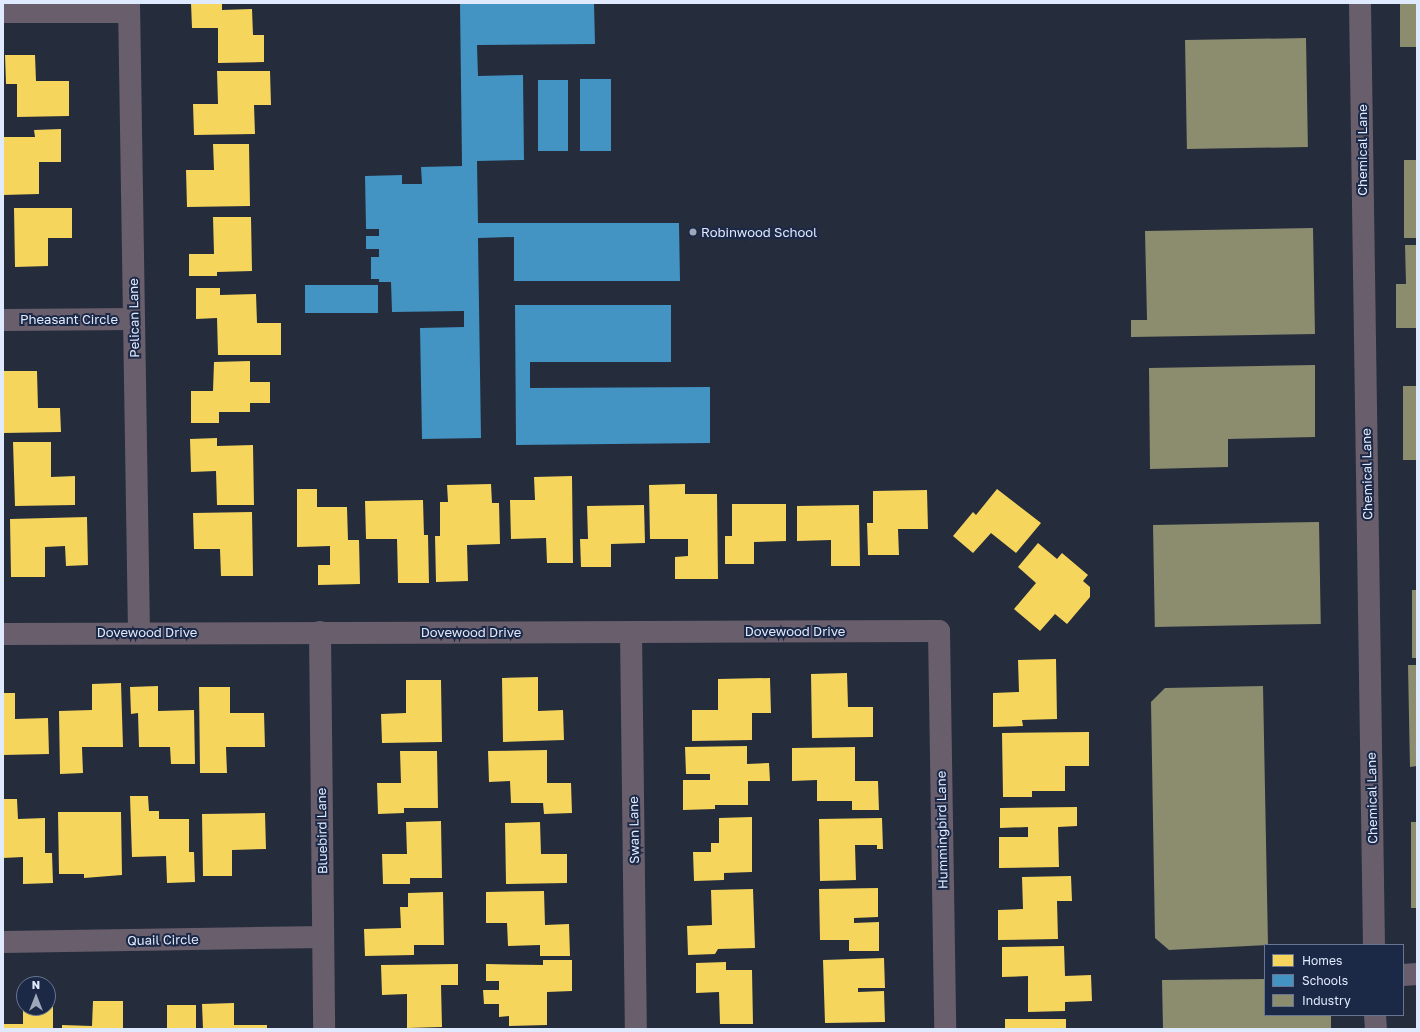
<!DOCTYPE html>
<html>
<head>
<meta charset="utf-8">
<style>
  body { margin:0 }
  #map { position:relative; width:1420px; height:1032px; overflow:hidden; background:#252c3c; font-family:"Golos Text",sans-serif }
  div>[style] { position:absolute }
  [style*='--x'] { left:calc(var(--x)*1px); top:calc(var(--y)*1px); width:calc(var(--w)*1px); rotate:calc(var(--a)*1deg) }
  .homes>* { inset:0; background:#f6d55c; transform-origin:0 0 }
  .schools>* { inset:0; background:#4393c3; transform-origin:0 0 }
  .industry>* { inset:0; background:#8c8c6e; transform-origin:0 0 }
  .minor>* { height:22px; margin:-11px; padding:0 11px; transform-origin:11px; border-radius:11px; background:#685e6c }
  .dots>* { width:11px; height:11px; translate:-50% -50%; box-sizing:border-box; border:2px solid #1b2846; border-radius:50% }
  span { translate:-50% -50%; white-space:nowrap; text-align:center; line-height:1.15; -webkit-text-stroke:4px #1b2846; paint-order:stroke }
  .street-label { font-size:13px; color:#e0eafe }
  .poi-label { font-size:13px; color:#e0eafe }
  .left { translate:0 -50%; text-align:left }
  .frame { position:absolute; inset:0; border:4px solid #e0eafe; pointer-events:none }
  .legend { position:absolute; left:1264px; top:944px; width:140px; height:72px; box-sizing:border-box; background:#1b2846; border:1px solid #6a7690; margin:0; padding:5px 7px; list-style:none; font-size:12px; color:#e0eafe }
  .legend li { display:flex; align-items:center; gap:8px; height:20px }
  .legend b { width:20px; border:1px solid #6a7690 }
  .north { position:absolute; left:16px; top:976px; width:40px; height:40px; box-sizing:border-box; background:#1b2846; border:1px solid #6a7690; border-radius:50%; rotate:0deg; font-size:11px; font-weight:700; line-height:16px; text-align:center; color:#e0eafe }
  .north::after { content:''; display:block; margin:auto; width:14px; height:18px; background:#9fa8ba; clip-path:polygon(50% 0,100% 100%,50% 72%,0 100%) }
</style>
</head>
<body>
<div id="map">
  <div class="homes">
    <i style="clip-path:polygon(191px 3px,222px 3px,222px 10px,252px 9px,253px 35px,264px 35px,264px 62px,218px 63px,218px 28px,192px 28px)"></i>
    <i style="clip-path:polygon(5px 55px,35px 55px,36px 81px,69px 81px,69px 116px,17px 117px,17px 84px,6px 84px)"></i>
    <i style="clip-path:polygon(217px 71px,270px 71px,271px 105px,254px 105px,255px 134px,194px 135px,193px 104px,218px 104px)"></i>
    <i style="clip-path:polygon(61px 129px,61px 162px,39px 162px,39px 194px,3px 195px,3px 137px,35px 137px,34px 130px)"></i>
    <i style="clip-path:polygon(213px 144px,249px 144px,250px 206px,187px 207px,186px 170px,214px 170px)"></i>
    <i style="clip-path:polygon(14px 208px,72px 208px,72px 238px,48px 238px,48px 266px,15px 267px)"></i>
    <i style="clip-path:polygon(213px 217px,251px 217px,252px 271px,217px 272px,217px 276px,189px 276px,189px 254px,214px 254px)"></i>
    <i style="clip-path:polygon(196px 288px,220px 288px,220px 295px,256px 294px,257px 323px,281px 323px,281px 355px,218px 355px,217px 318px,196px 319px)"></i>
    <i style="clip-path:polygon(250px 361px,250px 382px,270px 382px,270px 403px,250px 403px,250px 412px,219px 412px,219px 423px,191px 423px,191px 391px,213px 391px,214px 362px)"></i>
    <i style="clip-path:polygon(3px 371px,37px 371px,38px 408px,60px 408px,61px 432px,3px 433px)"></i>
    <i style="clip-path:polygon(217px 438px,217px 446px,253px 445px,254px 505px,217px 505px,216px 471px,191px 472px,190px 439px)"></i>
    <i style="clip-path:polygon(13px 442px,51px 442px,51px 477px,75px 476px,75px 505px,15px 506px)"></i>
    <i style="clip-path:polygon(572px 476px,573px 563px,547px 563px,546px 538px,511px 539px,510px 500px,535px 500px,534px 477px)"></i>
    <i style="clip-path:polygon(491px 484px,492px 503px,499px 503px,500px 544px,467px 545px,468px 581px,436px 582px,435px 536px,440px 536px,440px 502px,448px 502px,447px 485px)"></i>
    <i style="clip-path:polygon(685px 484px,685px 494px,717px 494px,718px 579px,675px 579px,675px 557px,688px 556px,688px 539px,650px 539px,649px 485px)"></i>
    <i style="clip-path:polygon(297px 489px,317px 489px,317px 507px,347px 507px,348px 540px,359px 540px,360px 584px,318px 585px,318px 565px,330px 565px,330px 546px,297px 547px)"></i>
    <i style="clip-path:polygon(997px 489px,1041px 523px,1016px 553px,991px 533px,973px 553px,953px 536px,973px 512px,976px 515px)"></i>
    <i style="clip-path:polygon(927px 490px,928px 529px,898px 529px,899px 555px,868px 555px,867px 523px,873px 523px,873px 491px)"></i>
    <i style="clip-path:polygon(423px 500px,424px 535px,428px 535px,429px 583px,398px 583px,397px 539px,366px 539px,365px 501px)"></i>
    <i style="clip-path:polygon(732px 504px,786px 504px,786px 541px,754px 542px,754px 564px,725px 564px,725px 536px,732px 536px)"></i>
    <i style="clip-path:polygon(644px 505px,645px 543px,611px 544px,611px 567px,581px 567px,580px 539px,588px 539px,587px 506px)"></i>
    <i style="clip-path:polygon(859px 505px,860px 566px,831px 566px,831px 540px,797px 541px,797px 506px)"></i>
    <i style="clip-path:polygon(252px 512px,253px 576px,221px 576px,220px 549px,194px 549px,193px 513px)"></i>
    <i style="clip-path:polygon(87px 517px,88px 565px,66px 566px,65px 546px,45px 547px,45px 577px,11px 577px,10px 519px)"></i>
    <i style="clip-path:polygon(1038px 543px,1057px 559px,1062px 553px,1088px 575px,1083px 581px,1090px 587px,1090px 597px,1067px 624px,1055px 614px,1040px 631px,1014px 609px,1036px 583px,1018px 567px)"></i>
    <i style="clip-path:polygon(1056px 659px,1057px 719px,1022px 720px,1023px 726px,993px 727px,993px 693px,1019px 692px,1018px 660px)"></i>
    <i style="clip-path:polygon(847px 673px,848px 707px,873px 707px,873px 737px,812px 738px,811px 674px)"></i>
    <i style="clip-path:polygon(538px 677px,538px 711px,563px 710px,564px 740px,503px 742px,502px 678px)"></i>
    <i style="clip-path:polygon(770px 678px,771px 713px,752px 713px,752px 740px,692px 741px,692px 710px,718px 710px,718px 679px)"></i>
    <i style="clip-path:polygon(406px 680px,441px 680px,442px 742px,382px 743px,381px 714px,406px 713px)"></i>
    <i style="clip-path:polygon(121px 683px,123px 747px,82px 747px,83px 773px,60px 774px,59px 711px,92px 710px,92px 684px)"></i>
    <i style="clip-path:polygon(158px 686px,158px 711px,194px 710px,195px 764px,171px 764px,170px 747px,139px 747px,138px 713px,131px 714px,130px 687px)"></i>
    <i style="clip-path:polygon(199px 687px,230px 687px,230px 713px,264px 713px,265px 747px,226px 747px,227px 773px,200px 773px)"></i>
    <i style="clip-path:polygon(3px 693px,15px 693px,15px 719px,48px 718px,49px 754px,3px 755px)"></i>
    <i style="clip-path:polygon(1089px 732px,1089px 766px,1065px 766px,1065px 791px,1032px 791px,1032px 797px,1003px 797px,1002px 733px)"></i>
    <i style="clip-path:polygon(747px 746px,747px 764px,769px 763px,770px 781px,748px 781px,748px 805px,715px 805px,715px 809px,683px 810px,683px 780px,710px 780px,710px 774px,686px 774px,685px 747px)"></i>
    <i style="clip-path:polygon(855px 747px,855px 781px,878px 781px,879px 810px,852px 810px,852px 801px,817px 801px,817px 780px,792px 781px,792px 748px)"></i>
    <i style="clip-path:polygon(547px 750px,547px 783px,571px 783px,572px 813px,544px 814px,543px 803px,511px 803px,510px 781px,489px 782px,488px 751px)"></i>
    <i style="clip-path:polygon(400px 751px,437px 751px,438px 808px,404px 808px,404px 813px,378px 814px,377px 783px,401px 783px)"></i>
    <i style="clip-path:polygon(130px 796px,148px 796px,149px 811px,159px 811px,159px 819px,189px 819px,189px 852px,194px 852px,195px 882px,167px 883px,166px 856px,132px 857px)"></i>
    <i style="clip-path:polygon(3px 799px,17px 799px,18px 819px,45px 818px,45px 853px,52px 853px,53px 883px,23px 884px,23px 857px,3px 858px)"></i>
    <i style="clip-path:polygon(1077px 807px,1077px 826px,1058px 827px,1059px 867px,999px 868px,999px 837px,1028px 837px,1028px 827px,1000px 828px,1000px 808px)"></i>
    <i style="clip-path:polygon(58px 812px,121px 812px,122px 875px,84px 878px,84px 874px,59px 874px)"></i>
    <i style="clip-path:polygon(265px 813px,266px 849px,232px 850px,232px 876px,203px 876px,202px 814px)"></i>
    <i style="clip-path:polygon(752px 817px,752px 872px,724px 873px,724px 880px,694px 881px,693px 852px,711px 852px,711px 843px,719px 843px,719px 818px)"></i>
    <i style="clip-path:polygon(882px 818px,883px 849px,877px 849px,877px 845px,855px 845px,856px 880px,820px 881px,819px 819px)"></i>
    <i style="clip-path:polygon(441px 821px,442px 878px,410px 878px,410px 884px,383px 884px,382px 854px,407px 854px,406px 822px)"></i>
    <i style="clip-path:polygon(540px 822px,541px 854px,567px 854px,567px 883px,506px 884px,505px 823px)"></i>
    <i style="clip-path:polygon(1071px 876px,1072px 901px,1057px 901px,1058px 939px,998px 940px,998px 910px,1023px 909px,1022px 877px)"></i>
    <i style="clip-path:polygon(878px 888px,878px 917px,854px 918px,854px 923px,879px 922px,879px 951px,849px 951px,849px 940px,820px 940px,819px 889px)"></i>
    <i style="clip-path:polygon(753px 889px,755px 948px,718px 949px,715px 954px,688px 955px,687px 926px,712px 925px,711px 890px)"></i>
    <i style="clip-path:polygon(544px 891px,545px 925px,569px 924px,570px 956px,540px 956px,540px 945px,508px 946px,507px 923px,486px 923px,486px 892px)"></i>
    <i style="clip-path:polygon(443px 892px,444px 945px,414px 945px,414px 955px,365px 956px,364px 929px,401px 928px,400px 907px,408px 907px,408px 893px)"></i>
    <i style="clip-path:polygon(1064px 946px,1065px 976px,1091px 975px,1092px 1001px,1065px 1002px,1065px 1011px,1028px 1012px,1028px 976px,1002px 977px,1002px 947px)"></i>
    <i style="clip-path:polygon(884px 958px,885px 988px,858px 988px,858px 992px,884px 991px,885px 1022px,825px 1023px,823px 960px)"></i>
    <i style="clip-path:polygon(543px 960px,572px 960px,572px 991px,547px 992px,547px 1025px,509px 1026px,509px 1016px,499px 1017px,499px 1004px,484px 1004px,483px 990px,499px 990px,499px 981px,486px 981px,486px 964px,543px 965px)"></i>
    <i style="clip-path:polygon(726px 962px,726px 970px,752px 970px,753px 1024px,720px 1024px,719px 992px,696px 993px,696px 963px)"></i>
    <i style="clip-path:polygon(458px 964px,458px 985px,441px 985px,442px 1027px,407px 1028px,407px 994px,382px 995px,381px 965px)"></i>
    <i style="clip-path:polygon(48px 999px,53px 999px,53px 1029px,3px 1029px,3px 1024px,23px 1024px,23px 1008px,48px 1008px)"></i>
    <i style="clip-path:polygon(93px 1001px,123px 1001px,123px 1029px,62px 1029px,62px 1025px,92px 1026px)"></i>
    <i style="clip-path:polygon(234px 1003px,234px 1025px,267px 1025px,267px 1029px,203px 1029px,202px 1004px)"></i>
    <i style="left:167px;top:1005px;width:29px;height:24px"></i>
    <i style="left:1066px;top:1019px;width:10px;height:61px;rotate:90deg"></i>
  </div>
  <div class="schools">
    <i style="clip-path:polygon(460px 3px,594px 3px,595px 44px,477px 45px,478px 76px,523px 75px,524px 160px,477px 161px,478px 223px,679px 223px,680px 281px,514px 281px,514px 237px,478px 238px,481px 438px,422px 439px,420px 328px,464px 327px,464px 311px,392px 312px,391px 282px,379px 282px,379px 279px,371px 279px,371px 257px,379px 257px,379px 249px,366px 249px,366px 236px,379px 236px,379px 229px,366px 229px,365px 176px,402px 175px,402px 184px,422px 184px,421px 167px,462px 166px)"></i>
    <i style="left:580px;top:79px;width:31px;height:72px"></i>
    <i style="left:538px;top:80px;width:30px;height:71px"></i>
    <i style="left:305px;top:285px;width:73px;height:28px"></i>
    <i style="clip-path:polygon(515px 305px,671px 305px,671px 362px,530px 362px,530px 388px,710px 387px,710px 443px,516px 445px)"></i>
  </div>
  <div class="industry">
    <i style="left:1400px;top:3px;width:17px;height:44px"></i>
    <i style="left:1306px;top:38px;width:109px;height:121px;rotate:89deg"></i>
    <i style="left:1404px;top:160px;width:13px;height:78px"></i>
    <i style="clip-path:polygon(1313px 228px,1315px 334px,1131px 337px,1131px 320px,1147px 320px,1145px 231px)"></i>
    <i style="clip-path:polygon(1405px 245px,1417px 245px,1417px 328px,1396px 328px,1396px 284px,1406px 284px)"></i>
    <i style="clip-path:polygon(1315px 365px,1315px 437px,1228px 439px,1228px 467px,1150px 469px,1149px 368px)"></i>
    <i style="left:1403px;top:386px;width:14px;height:74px"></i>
    <i style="left:1319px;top:522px;width:102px;height:166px;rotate:89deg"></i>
    <i style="left:1412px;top:590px;width:5px;height:68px"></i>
    <i style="clip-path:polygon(1408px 665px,1417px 665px,1417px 766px,1410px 767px)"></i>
    <i style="clip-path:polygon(1263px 686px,1268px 945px,1169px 950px,1155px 938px,1151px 702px,1165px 688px)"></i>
    <i style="left:1411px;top:822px;width:6px;height:86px"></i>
    <i style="clip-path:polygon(1265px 979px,1265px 1015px,1331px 1015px,1331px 1029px,1163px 1029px,1162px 980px)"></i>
  </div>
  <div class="minor">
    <i style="--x:129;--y:3;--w:629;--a:89.09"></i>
    <i style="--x:1360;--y:3;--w:942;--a:89.15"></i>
    <i style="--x:3;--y:12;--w:126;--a:0"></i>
    <i style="--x:3;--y:320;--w:131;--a:-0.4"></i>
    <i style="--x:320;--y:632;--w:397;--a:89.4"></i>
    <i style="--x:631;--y:632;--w:397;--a:89.3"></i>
    <i style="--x:3;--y:634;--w:936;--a:-0.18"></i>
    <i style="--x:939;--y:631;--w:398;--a:89.1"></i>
    <i style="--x:3;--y:942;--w:320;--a:-0.9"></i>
    <i style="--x:1403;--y:975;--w:14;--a:-4"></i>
    <i style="--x:1375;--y:1015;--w:14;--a:86"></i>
  </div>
  <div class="dots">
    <i style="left:693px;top:232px;background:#9fa8ba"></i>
  </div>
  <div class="street-label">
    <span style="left:1362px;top:150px;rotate:-90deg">Chemical Lane</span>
    <span style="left:134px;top:318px;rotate:-91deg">Pelican Lane</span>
    <span style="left:69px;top:319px">Pheasant Circle</span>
    <span style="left:1367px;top:474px;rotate:-91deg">Chemical Lane</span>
    <span style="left:795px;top:631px">Dovewood Drive</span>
    <span style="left:147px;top:632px">Dovewood Drive</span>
    <span style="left:471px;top:632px">Dovewood Drive</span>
    <span style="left:1372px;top:798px;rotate:-91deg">Chemical Lane</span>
    <span style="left:634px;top:830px;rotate:-91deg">Swan Lane</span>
    <span style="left:942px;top:830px;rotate:-91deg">Hummingbird Lane</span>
    <span style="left:322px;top:831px;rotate:-91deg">Bluebird Lane</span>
    <span style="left:163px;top:940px;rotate:-1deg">Quail Circle</span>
  </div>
  <div class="poi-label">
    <span class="left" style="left:701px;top:232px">Robinwood School</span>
  </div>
  <div class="frame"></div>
  <ul class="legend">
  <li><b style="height:11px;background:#f6d55c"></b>Homes</li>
  <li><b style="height:11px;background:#4393c3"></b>Schools</li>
  <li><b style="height:11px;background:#8c8c6e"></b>Industry</li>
  </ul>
  <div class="north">N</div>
</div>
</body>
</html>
